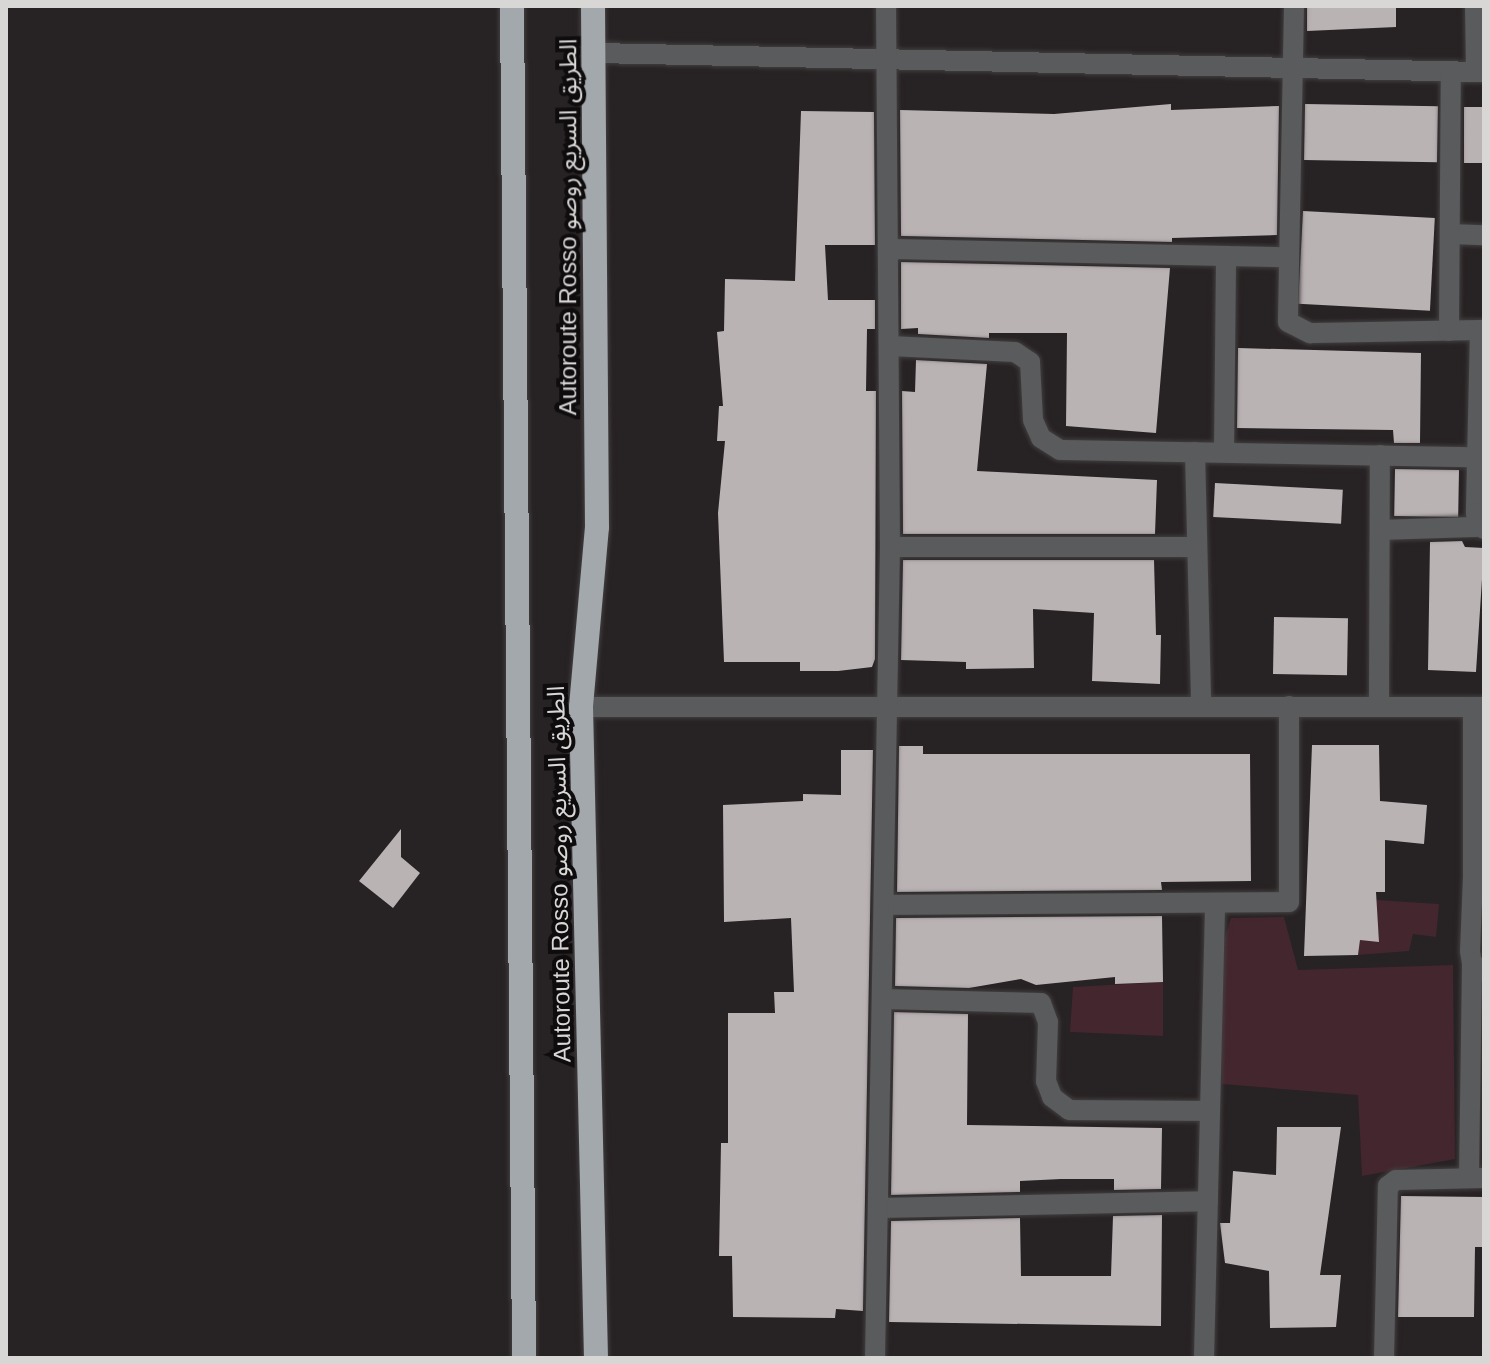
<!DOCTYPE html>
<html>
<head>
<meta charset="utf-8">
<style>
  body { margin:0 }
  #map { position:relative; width:1490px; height:1364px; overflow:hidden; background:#272223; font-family:Arial,"Noto Sans Arabic",sans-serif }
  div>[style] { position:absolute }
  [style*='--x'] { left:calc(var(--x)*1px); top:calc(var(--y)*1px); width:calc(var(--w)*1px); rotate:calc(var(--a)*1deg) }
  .green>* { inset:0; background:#44262e }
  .building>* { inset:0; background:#bab3b4; transform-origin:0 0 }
  .roads { filter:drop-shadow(0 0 2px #433f40) drop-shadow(0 0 2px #433f40) }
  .minor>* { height:20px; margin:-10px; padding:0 10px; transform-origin:10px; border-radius:10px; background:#595b5d }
  .highway>* { height:24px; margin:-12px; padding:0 12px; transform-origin:12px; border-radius:12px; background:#a3a8ac }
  span { translate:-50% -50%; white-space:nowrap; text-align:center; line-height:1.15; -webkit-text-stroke:8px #0f0c0d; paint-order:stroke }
  .street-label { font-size:24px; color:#d9d6d6 }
  .frame { position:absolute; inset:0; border:8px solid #d9d6d6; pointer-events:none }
</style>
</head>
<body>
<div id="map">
  <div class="green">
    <i style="clip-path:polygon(1376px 900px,1439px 904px,1436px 937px,1413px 934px,1409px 951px,1358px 955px,1360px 940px,1379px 941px)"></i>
    <i style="clip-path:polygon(1284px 917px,1298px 970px,1453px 965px,1455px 1159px,1362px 1176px,1358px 1095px,1222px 1084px,1214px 972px,1231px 918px)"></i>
    <i style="clip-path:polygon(1163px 982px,1163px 1036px,1070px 1032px,1073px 987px)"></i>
  </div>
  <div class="building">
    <i style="clip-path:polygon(1307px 6px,1396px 6px,1396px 27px,1307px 31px)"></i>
    <i style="clip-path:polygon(1171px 104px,1171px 110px,1279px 106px,1277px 235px,1172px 238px,1172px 242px,901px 236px,900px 110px,1054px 114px)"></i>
    <i style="left:1305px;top:104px;width:133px;height:56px;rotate:1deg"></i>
    <i style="left:1464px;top:107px;width:20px;height:56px"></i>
    <i style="clip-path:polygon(801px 111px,874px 112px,875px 245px,825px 245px,828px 300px,875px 300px,875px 329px,867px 329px,866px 391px,876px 391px,875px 659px,872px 667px,838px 671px,800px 671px,800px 662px,724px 662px,718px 513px,725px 441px,717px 441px,719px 406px,723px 406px,717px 332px,724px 331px,725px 279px,795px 281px)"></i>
    <i style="left:1303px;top:211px;width:132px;height:93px;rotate:3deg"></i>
    <i style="clip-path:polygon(901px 262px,1170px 268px,1156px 433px,1066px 426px,1067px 333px,989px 333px,989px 338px,918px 334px,918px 328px,901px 329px)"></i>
    <i style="clip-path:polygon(1238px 348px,1421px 353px,1420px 443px,1394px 443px,1393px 430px,1237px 428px)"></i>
    <i style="clip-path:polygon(916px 360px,987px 364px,977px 471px,1157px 480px,1155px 534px,903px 534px,902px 391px,915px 392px)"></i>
    <i style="left:1395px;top:469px;width:64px;height:47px;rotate:1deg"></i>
    <i style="left:1215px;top:483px;width:128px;height:34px;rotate:3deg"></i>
    <i style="clip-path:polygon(1462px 541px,1465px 547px,1484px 548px,1476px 672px,1428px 670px,1430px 542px)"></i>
    <i style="clip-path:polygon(903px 560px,1154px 560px,1156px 635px,1161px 635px,1160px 684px,1092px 681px,1094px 613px,1033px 609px,1034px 668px,966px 669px,966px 662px,901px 660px)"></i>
    <i style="left:1274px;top:617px;width:74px;height:57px;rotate:1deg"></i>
    <i style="clip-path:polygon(1312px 745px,1379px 745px,1380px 801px,1427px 805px,1424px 844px,1385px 840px,1385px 892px,1376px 892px,1379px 942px,1360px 940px,1358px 955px,1304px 956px)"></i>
    <i style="clip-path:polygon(899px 746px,923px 746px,923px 754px,1250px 754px,1251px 881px,1161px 882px,1162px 890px,897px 892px)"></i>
    <i style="clip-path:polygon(841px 750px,873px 750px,863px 1311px,836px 1309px,835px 1318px,733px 1317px,732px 1256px,719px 1256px,721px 1143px,728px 1143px,728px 1013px,775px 1013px,774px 992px,794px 992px,791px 918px,724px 922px,723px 805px,803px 801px,803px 794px,841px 795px)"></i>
    <i style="clip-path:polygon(401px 829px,401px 857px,420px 873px,393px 908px,359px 881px)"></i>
    <i style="clip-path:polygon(1162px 916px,1163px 982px,1115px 984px,1115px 977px,1036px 985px,1021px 979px,969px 988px,895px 986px,896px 918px)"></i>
    <i style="clip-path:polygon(894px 1012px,968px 1014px,967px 1125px,1162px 1128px,1161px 1189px,1114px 1190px,1114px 1179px,1061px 1179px,1020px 1181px,1020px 1192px,891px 1195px)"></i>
    <i style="clip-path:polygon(1277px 1127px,1341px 1127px,1320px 1275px,1341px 1275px,1336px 1327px,1270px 1328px,1269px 1271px,1225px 1263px,1220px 1223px,1230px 1223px,1233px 1171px,1276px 1175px)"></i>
    <i style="clip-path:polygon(1401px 1196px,1484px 1197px,1484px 1247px,1475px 1247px,1474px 1317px,1398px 1317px)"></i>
    <i style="clip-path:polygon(1162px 1215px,1161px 1326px,889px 1322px,891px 1221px,1020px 1218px,1021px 1276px,1111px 1276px,1113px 1216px)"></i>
  </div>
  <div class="roads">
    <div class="minor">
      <i style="--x:1294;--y:6;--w:316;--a:91.1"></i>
      <i style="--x:1288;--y:322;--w:25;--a:27"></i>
      <i style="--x:1310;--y:333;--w:174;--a:-1"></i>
      <i style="--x:1475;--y:6;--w:66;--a:89.1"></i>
      <i style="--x:596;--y:53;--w:888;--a:1.23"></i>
      <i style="--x:1450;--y:234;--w:34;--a:2"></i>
      <i style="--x:891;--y:249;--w:397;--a:1.2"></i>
      <i style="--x:1480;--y:330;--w:183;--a:91.3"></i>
      <i style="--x:1476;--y:513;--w:18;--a:63"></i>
      <i style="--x:1449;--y:331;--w:260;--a:-89.6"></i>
      <i style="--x:890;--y:346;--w:125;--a:2.7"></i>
      <i style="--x:1015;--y:352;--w:18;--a:34"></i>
      <i style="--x:1030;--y:362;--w:58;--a:87"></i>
      <i style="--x:1033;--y:420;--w:20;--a:66"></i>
      <i style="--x:1041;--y:438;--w:22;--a:32"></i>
      <i style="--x:1060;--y:450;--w:417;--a:1"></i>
      <i style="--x:1195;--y:452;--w:254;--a:88.6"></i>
      <i style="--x:1224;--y:452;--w:196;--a:-89.4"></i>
      <i style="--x:1381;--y:530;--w:98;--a:-1.8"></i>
      <i style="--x:890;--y:547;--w:307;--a:0"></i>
      <i style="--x:1379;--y:706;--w:251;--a:-89.8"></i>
      <i style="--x:581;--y:707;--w:903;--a:0"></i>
      <i style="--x:1473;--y:707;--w:170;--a:90"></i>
      <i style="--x:1473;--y:877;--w:14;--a:39"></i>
      <i style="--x:1473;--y:877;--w:74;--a:92.3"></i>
      <i style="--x:1470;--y:951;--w:12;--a:81"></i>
      <i style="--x:1472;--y:963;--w:14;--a:36"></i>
      <i style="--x:884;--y:905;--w:405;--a:-0.4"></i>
      <i style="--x:1289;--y:902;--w:196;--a:-90"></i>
      <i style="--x:882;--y:999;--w:159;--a:1.4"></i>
      <i style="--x:1041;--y:1003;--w:20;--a:70"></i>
      <i style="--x:1048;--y:1022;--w:59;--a:91.9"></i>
      <i style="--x:1046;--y:1081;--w:17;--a:69"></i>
      <i style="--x:1052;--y:1097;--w:21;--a:37"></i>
      <i style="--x:1069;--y:1110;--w:141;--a:0.4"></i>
      <i style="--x:1469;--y:1178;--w:215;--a:-89.2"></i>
      <i style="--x:878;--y:1208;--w:330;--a:-1.2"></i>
      <i style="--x:875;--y:1358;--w:811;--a:-88.94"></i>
      <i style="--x:890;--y:547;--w:541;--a:-90.42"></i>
      <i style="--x:1204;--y:1358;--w:453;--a:-88.6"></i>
      <i style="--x:1384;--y:1358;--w:172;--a:-88.7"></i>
      <i style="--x:1388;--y:1186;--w:10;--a:-37"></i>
      <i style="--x:1396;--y:1180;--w:88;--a:-1.3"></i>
    </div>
    <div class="highway">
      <i style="--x:512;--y:6;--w:1352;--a:89.49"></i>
      <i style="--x:593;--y:6;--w:521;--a:89.56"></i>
      <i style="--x:597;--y:527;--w:181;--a:95.1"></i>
      <i style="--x:581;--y:707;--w:651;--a:88.68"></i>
    </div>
  </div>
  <div class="street-label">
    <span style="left:568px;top:227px;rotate:-90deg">Autoroute Rosso الطريق السريع روصو</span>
    <span style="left:559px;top:874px;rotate:-91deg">Autoroute Rosso الطريق السريع روصو</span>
  </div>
  <div class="frame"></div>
</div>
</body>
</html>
